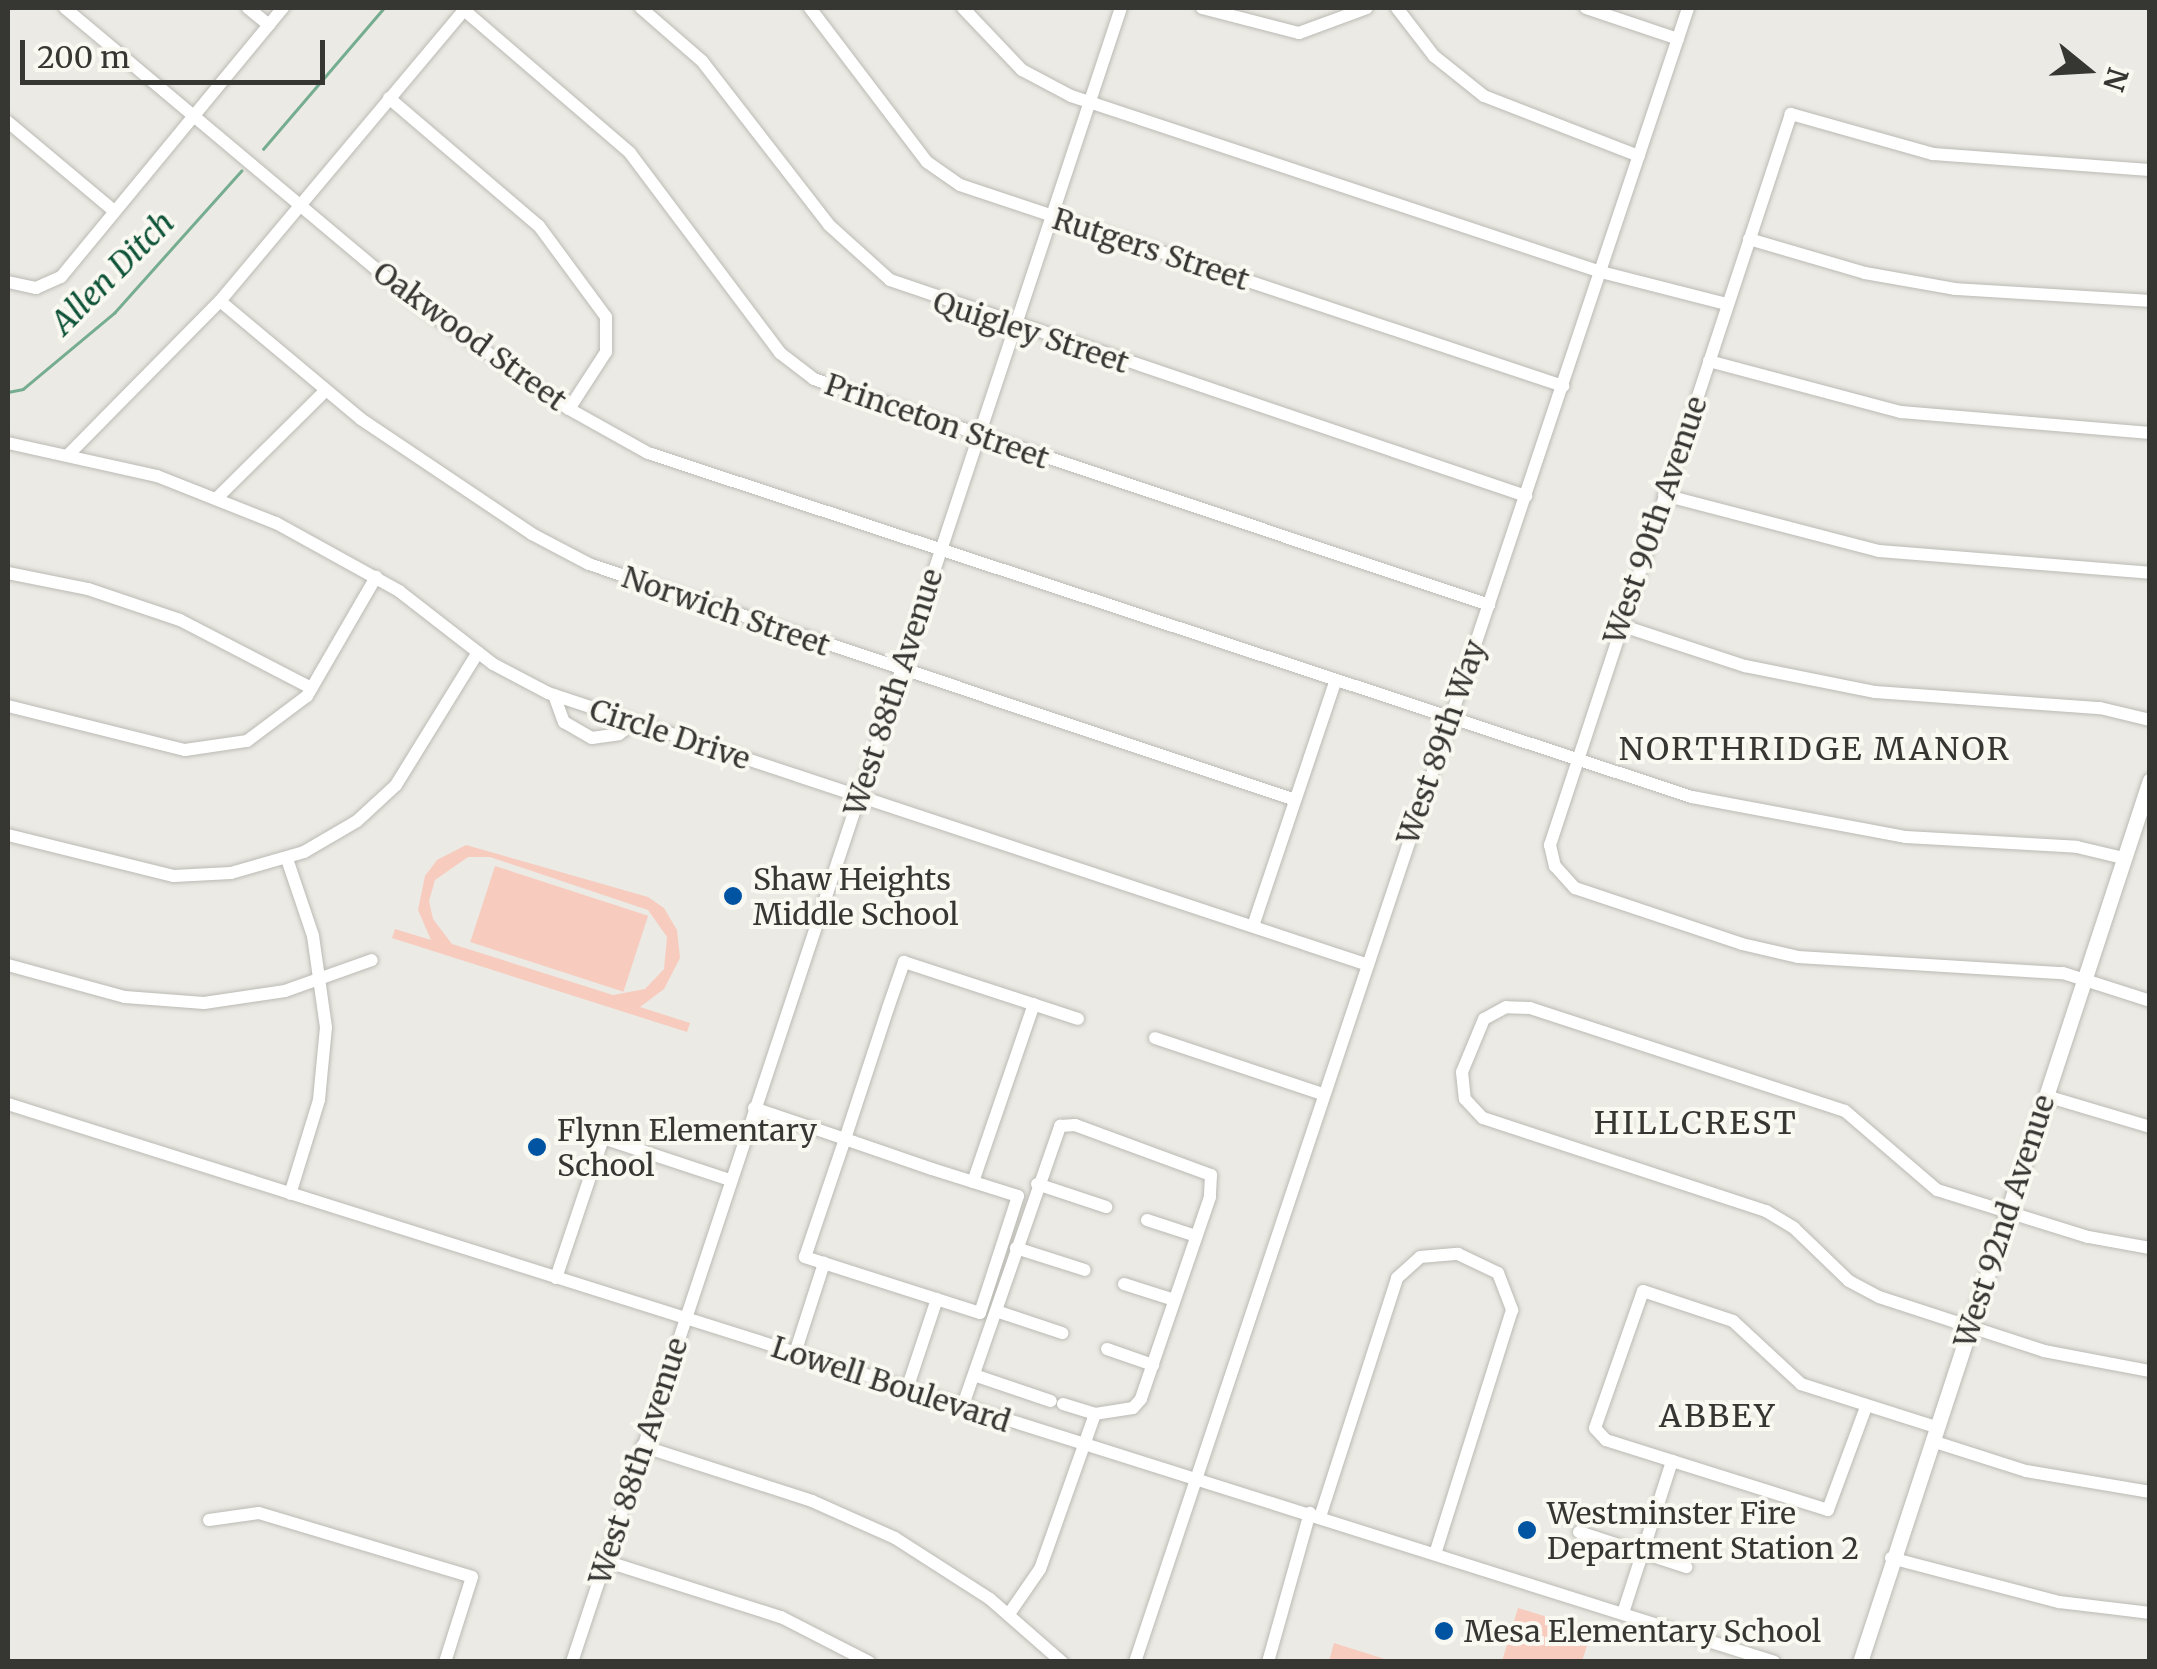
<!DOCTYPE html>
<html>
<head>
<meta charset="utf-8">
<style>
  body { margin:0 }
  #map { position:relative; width:2157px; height:1669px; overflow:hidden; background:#ebeae4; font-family:Merriweather,serif }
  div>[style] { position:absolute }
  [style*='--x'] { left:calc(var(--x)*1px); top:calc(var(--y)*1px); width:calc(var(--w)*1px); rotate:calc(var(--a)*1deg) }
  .green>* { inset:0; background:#f7ccbf; transform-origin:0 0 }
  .stream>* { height:2.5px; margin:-1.25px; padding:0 1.25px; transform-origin:1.25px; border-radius:1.25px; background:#76ad90 }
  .roads { filter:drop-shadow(0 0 2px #bbbab4) drop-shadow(0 0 2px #bbbab4) }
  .minor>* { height:12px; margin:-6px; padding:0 6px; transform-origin:6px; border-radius:6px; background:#fff }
  .major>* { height:15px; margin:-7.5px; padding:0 7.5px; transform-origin:7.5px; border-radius:7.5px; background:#fff }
  .dots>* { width:28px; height:28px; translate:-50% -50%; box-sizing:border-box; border:5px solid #f9f8f1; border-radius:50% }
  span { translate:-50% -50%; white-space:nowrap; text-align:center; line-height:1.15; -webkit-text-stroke:8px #f9f8f1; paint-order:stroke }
  .street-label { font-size:30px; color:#363633 }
  .poi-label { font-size:30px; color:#363633 }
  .left { translate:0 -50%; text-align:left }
  .water-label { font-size:32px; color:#0f5439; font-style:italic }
  .neighbourhood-label { font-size:32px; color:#363633; letter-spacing:2.5px }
  .frame { position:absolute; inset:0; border:10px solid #363633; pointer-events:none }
  .north { position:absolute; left:2037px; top:20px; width:100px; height:100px; -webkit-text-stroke:8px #f9f8f1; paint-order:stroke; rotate:108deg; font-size:28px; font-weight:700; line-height:40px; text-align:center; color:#363633 }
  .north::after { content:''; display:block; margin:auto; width:35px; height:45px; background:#363633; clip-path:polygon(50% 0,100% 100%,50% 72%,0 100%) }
  .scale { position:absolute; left:20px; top:40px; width:305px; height:45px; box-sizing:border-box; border:5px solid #363633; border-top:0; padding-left:12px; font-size:30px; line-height:35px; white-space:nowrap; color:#363633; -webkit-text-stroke:8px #f9f8f1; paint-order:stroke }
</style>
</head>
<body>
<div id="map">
  <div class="green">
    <i style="clip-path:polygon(evenodd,466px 845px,648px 897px,664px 908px,677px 930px,680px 958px,664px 989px,640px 1007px,690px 1023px,687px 1032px,392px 938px,395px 929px,431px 940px,418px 910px,425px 876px,437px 860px,466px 845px,468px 857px,490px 857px,648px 910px,667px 937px,664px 969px,645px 989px,613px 995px,452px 944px,433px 919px,429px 901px,435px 880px,468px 857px)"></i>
    <i style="left:495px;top:866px;width:161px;height:80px;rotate:18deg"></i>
    <i style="clip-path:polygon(1518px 1608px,1592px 1631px,1582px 1661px,1502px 1661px)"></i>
    <i style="clip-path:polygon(1334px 1643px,1391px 1661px,1329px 1661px)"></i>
  </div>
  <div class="stream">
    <i style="--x:263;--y:149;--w:186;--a:-49.4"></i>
    <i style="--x:8;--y:392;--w:15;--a:-11"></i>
    <i style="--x:23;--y:389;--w:119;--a:-39.9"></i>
    <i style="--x:114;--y:313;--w:191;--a:-48.2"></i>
  </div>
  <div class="roads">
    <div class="minor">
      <i style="--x:65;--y:8;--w:468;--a:40"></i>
      <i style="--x:424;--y:309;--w:176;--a:34.6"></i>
      <i style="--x:569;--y:409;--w:90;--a:29.1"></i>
      <i style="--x:648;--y:453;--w:1099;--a:18.24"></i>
      <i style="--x:1692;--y:797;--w:218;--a:10.6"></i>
      <i style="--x:1906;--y:837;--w:171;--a:3.3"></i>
      <i style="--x:2077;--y:847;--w:47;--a:13.4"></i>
      <i style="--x:248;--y:8;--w:27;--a:39"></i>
      <i style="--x:641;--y:8;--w:81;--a:41"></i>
      <i style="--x:702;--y:61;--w:207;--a:52.2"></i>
      <i style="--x:829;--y:225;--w:82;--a:42"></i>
      <i style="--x:890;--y:280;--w:672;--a:18.76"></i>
      <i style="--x:810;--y:8;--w:193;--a:52.8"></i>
      <i style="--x:927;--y:162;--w:40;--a:34.9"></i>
      <i style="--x:960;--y:185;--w:636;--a:18.43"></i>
      <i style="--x:963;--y:8;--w:86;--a:46.4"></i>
      <i style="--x:1022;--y:70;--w:55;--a:28"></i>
      <i style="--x:1071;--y:96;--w:558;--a:18.37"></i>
      <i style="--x:1601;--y:272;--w:130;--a:14.3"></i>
      <i style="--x:1202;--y:8;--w:100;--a:14.5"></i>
      <i style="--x:1299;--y:33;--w:72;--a:-20.2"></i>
      <i style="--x:1397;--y:8;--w:61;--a:52.4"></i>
      <i style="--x:1434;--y:56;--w:64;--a:38.7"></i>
      <i style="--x:1484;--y:96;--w:166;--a:21.2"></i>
      <i style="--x:1586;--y:8;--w:97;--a:18.6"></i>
      <i style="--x:464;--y:10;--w:219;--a:40.7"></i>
      <i style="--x:630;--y:153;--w:250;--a:53.1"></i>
      <i style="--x:780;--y:353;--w:43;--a:37.4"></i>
      <i style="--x:814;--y:379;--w:712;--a:18.51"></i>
      <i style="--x:389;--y:98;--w:197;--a:40.5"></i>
      <i style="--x:539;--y:226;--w:113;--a:53.6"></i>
      <i style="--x:606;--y:317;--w:35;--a:90"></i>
      <i style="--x:606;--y:352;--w:68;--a:123"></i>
      <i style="--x:8;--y:122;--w:138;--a:40"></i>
      <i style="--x:2150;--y:170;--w:218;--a:-175.8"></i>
      <i style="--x:1933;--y:154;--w:148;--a:-164.3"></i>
      <i style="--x:1791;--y:114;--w:770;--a:108.25"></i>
      <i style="--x:1550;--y:845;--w:22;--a:77"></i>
      <i style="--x:1555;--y:866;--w:30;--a:48"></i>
      <i style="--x:1575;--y:888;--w:176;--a:18.5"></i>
      <i style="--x:1742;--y:944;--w:57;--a:13.1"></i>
      <i style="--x:1798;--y:957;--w:265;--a:3.5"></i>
      <i style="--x:2063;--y:973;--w:91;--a:17.8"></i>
      <i style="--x:1749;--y:239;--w:121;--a:16.3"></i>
      <i style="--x:1865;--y:273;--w:91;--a:10.1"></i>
      <i style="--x:1955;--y:289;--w:195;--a:3.5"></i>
      <i style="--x:8;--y:282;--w:29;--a:12"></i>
      <i style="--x:36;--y:288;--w:27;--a:-24"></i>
      <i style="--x:61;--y:277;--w:349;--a:-50.5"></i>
      <i style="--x:220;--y:301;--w:184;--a:39.9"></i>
      <i style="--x:361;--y:419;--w:206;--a:33.9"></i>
      <i style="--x:532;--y:534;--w:64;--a:27.8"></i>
      <i style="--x:589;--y:564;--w:744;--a:18.48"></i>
      <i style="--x:1709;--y:361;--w:199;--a:14.9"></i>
      <i style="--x:1901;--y:412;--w:250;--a:4.8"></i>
      <i style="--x:8;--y:443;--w:153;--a:12.5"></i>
      <i style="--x:157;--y:476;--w:128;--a:21.6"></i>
      <i style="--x:276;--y:523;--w:141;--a:28.9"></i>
      <i style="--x:399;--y:591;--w:119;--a:37.8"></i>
      <i style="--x:493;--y:664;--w:62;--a:27.8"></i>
      <i style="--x:548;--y:693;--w:861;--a:18.35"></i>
      <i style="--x:68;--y:455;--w:216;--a:-45.4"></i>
      <i style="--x:220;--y:301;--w:383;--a:-50"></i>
      <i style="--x:1664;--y:495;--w:222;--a:14.6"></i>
      <i style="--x:1879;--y:551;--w:272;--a:4.6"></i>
      <i style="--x:217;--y:498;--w:153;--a:-44.7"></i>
      <i style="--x:8;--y:573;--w:82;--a:11.3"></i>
      <i style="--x:88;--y:589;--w:97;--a:18.6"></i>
      <i style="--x:180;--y:620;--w:148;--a:27.4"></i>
      <i style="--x:1620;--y:625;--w:132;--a:18.2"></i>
      <i style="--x:1745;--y:666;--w:133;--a:11.3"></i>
      <i style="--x:1875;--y:692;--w:226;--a:4.1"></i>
      <i style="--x:2100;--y:708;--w:51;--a:13.5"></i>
      <i style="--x:554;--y:695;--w:29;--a:70"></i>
      <i style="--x:564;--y:722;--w:32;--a:30"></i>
      <i style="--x:592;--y:738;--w:27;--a:-8"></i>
      <i style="--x:619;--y:734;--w:20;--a:-37"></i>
      <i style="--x:8;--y:706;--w:182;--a:14"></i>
      <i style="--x:185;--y:750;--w:63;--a:-8.3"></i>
      <i style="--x:247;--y:741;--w:75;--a:-36.9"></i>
      <i style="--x:307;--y:696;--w:138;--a:-59.9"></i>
      <i style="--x:8;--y:835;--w:171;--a:13.9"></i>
      <i style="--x:174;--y:876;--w:57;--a:-3"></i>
      <i style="--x:231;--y:873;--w:76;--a:-16"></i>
      <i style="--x:304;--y:852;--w:61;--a:-30.3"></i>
      <i style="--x:357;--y:821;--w:53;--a:-42.7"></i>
      <i style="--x:396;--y:785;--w:156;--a:-58.3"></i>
      <i style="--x:287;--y:859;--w:81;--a:71.3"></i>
      <i style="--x:313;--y:936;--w:92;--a:81.9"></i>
      <i style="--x:326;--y:1027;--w:73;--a:95.5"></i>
      <i style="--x:319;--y:1100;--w:98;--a:107.1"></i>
      <i style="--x:1253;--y:926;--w:257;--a:-71.4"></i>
      <i style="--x:8;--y:965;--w:121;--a:15.3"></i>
      <i style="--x:125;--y:997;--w:79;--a:4.3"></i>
      <i style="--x:204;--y:1003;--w:82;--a:-8.4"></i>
      <i style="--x:285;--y:991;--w:92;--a:-19.6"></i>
      <i style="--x:1155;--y:1038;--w:176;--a:18.5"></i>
      <i style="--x:2046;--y:1096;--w:109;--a:16.6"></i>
      <i style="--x:8;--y:1104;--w:1852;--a:17.53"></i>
      <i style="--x:754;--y:1108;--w:96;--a:18.8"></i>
      <i style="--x:845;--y:1139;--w:92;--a:19"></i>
      <i style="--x:932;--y:1169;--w:90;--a:17.4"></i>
      <i style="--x:1018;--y:1196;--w:123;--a:108"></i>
      <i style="--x:980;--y:1313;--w:184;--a:-162.3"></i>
      <i style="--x:805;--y:1257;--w:125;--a:-71.3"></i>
      <i style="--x:845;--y:1139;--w:138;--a:-71.8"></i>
      <i style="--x:888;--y:1008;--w:49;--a:-70.8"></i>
      <i style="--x:904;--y:962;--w:183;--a:18.1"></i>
      <i style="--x:973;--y:1182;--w:188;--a:-71.1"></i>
      <i style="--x:1037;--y:1184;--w:73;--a:18.4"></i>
      <i style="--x:1147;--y:1220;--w:52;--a:18.1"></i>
      <i style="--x:1016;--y:1248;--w:72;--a:17.7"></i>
      <i style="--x:2150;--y:1248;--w:63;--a:-169.9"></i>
      <i style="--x:2088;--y:1237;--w:158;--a:-162.7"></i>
      <i style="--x:1937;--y:1190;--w:121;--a:-139.3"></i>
      <i style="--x:1845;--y:1111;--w:331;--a:-161.9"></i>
      <i style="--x:1530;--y:1008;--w:24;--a:-178"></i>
      <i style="--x:1506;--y:1007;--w:25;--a:151"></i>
      <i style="--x:1484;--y:1019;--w:57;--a:112.5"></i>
      <i style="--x:1462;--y:1072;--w:27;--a:84"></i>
      <i style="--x:1465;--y:1099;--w:26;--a:47"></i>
      <i style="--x:1483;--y:1118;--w:298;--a:18.2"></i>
      <i style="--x:1766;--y:1211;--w:33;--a:31"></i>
      <i style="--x:1794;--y:1228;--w:76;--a:43.9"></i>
      <i style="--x:1849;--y:1281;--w:34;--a:28"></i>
      <i style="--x:1879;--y:1297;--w:174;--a:18.1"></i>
      <i style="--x:2044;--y:1351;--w:108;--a:10.7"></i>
      <i style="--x:556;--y:1278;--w:148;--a:-71.4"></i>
      <i style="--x:603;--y:1138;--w:134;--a:18.3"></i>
      <i style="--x:1124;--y:1284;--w:52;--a:17.7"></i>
      <i style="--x:996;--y:1311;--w:70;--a:18.4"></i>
      <i style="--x:1107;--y:1349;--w:49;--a:19.2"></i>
      <i style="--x:795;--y:1353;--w:95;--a:-72.1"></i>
      <i style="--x:974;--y:1375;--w:81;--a:18.7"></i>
      <i style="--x:907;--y:1389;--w:95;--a:-71.6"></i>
      <i style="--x:1063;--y:1404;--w:34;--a:17"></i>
      <i style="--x:1866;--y:1407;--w:110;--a:110.3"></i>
      <i style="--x:1828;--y:1510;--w:233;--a:-162.5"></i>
      <i style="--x:1606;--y:1440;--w:16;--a:-133"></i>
      <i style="--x:1595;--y:1428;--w:145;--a:-70.7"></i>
      <i style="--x:1643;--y:1291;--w:95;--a:18.4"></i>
      <i style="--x:1733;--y:1321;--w:93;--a:42.8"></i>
      <i style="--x:1801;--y:1384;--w:142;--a:17.7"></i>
      <i style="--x:962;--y:1408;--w:299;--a:-70.8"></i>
      <i style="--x:1060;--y:1126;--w:15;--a:-4"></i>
      <i style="--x:1075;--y:1125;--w:145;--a:20.2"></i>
      <i style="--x:1211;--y:1175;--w:22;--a:93"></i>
      <i style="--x:1210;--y:1197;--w:213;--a:108.9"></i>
      <i style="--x:1141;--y:1399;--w:12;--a:132"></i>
      <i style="--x:1133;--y:1408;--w:38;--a:171"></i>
      <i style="--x:1095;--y:1414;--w:164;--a:109.5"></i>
      <i style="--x:1040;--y:1569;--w:55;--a:124.6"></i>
      <i style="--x:1932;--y:1441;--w:99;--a:17.7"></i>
      <i style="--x:2026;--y:1471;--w:126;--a:9.6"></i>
      <i style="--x:642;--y:1446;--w:179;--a:17.9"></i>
      <i style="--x:812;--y:1501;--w:91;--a:24"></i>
      <i style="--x:895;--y:1538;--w:113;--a:32.7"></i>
      <i style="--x:990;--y:1599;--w:96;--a:41.2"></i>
      <i style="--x:1320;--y:1517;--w:251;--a:-72.1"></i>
      <i style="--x:1397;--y:1278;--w:31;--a:-42"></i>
      <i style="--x:1420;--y:1257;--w:38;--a:-5"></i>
      <i style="--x:1458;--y:1254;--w:44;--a:25.4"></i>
      <i style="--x:1498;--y:1273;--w:40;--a:69"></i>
      <i style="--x:1512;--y:1310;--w:256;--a:107.5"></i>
      <i style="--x:209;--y:1520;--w:50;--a:-8"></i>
      <i style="--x:259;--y:1513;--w:222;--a:16.7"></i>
      <i style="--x:472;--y:1577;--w:89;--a:107.6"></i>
      <i style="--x:1579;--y:1532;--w:113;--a:18.1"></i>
      <i style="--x:1891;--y:1558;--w:174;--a:14.7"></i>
      <i style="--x:2059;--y:1602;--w:92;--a:6.9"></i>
      <i style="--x:605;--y:1561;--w:185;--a:17.7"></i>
      <i style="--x:781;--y:1617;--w:99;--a:27.1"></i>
      <i style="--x:1623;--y:1613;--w:160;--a:-72.1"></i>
      <i style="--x:572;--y:1662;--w:1743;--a:-71.64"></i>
      <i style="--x:1135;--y:1662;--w:1744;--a:-71.51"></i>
      <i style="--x:1268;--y:1662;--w:155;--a:-74.3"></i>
    </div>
    <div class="major">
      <i style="--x:1860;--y:1662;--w:928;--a:-71.8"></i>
    </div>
  </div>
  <div class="dots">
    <i style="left:733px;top:896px;background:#0054a2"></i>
    <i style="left:537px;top:1147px;background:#0054a2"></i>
    <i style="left:1527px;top:1530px;background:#0054a2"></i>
    <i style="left:1444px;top:1631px;background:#0054a2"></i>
  </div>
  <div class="street-label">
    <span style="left:1151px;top:249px;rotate:18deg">Rutgers Street</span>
    <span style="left:1031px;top:332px;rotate:18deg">Quigley Street</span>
    <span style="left:470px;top:336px;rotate:36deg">Oakwood Street</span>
    <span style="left:937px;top:421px;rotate:19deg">Princeton Street</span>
    <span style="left:1655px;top:520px;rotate:-71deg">West 90th Avenue</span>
    <span style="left:726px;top:611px;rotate:19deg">Norwich Street</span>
    <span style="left:893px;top:692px;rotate:-72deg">West 88th Avenue</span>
    <span style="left:670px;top:734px;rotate:18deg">Circle Drive</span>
    <span style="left:1441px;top:742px;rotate:-71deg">West 89th Way</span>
    <span style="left:2004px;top:1221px;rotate:-72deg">West 92nd Avenue</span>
    <span style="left:891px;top:1384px;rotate:18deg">Lowell Boulevard</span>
    <span style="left:638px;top:1461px;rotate:-72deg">West 88th Avenue</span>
  </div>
  <div class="poi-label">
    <span class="left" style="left:753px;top:896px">Shaw Heights<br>Middle School</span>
    <span class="left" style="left:557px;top:1147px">Flynn Elementary<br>School</span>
    <span class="left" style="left:1547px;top:1530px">Westminster Fire<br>Department Station 2</span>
    <span class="left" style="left:1464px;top:1631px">Mesa Elementary School</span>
  </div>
  <div class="water-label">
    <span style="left:113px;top:273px;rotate:-45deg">Allen Ditch</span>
  </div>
  <div class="neighbourhood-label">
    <span style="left:1815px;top:749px">NORTHRIDGE MANOR</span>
    <span style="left:1696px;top:1123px">HILLCREST</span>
    <span style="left:1718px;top:1416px">ABBEY</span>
  </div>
  <div class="frame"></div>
  <div class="north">N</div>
  <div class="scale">200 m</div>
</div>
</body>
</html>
